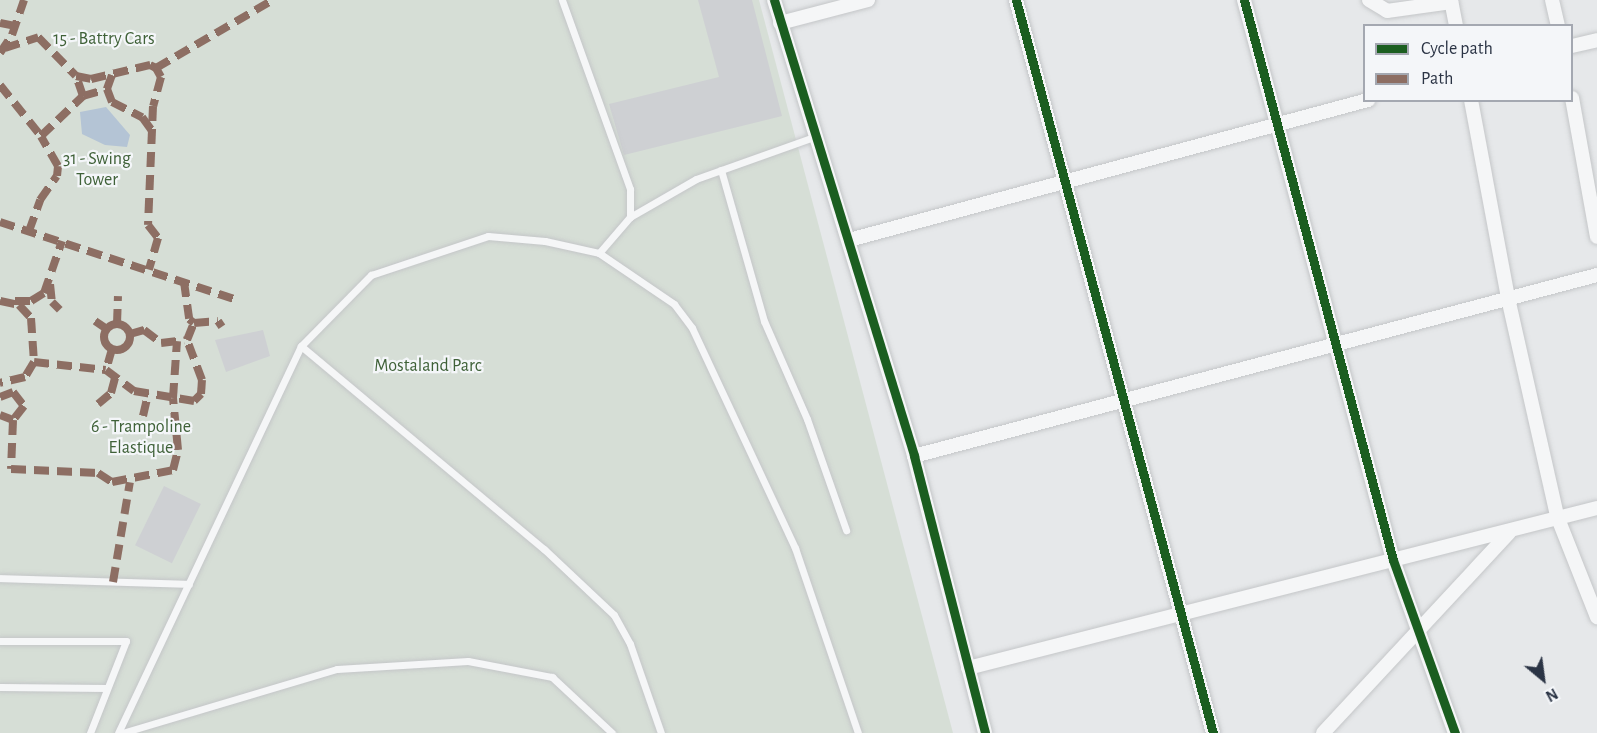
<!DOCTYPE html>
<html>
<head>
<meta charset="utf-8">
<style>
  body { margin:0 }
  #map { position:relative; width:1597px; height:733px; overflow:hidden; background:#e6e8ea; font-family:"Alegreya Sans",sans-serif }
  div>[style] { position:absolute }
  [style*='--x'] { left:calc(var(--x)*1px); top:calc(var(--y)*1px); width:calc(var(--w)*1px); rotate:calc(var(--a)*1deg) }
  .green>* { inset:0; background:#d6ded6 }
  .water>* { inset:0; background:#b4c4d5 }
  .building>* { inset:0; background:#ced0d3; transform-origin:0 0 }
  .roads { filter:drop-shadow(0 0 2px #c4c6c8) drop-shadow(0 0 2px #c4c6c8) }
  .lane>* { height:7px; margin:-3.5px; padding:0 3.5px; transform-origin:3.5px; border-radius:3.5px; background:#f5f6f7 }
  .street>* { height:14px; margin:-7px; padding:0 7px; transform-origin:7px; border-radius:7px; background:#f5f6f7 }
  .quiet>* { height:8px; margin-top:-4px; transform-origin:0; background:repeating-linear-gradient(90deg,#8d6e63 0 15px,transparent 0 23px) }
  .quiet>.ring { margin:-4px; padding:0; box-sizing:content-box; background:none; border:8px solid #8d6e63; border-radius:50% }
  .cycleway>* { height:9px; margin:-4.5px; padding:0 4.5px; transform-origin:4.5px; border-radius:4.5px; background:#1b5e20 }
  span { translate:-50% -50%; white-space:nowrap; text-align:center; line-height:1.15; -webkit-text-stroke:4.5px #f4f6f9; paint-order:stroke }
  .park-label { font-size:18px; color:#3f6138 }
  .legend { position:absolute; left:1363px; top:24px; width:210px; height:78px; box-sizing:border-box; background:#f4f6f9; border:2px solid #a4a8b1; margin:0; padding:8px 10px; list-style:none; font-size:18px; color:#2b3445 }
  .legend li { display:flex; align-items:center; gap:12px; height:30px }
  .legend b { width:30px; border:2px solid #a4a8b1 }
  .north { position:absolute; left:1513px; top:649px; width:60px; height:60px; -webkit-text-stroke:4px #f4f6f9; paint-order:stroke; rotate:151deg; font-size:16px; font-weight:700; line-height:24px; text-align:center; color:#2b3445 }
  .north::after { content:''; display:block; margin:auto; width:21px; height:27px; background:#2b3445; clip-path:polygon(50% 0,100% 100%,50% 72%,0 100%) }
</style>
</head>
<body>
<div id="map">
  <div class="green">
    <i style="clip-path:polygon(0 0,759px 0,953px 733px,0 733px)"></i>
  </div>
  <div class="water">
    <i style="clip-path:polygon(106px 107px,130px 135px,127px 147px,105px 145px,82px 134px,80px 112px)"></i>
  </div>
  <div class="building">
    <i style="clip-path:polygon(698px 0,752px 0,782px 116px,624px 155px,609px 104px,719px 77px)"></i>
    <i style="clip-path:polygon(263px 330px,270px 356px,226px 372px,215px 340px)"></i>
    <i style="left:164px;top:486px;width:41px;height:66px;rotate:26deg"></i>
  </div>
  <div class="roads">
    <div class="lane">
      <i style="--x:562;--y:0;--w:201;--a:70.2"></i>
      <i style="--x:630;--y:189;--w:28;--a:90"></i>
      <i style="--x:721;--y:170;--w:157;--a:74.1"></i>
      <i style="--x:764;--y:321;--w:107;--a:66.3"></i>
      <i style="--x:807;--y:419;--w:118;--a:70.6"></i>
      <i style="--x:599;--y:253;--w:48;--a:-49.3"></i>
      <i style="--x:630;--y:217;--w:76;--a:-29.9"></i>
      <i style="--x:696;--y:179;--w:128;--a:-19.6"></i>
      <i style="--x:301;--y:346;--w:317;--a:39.9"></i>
      <i style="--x:544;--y:549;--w:96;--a:43.3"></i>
      <i style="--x:614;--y:615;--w:33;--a:61"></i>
      <i style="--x:630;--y:644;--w:94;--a:70.8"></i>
      <i style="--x:0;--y:578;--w:189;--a:1.8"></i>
      <i style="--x:0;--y:641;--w:126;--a:0"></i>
      <i style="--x:126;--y:641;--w:99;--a:111.4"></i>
      <i style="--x:0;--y:687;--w:107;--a:0.5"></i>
      <i style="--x:118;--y:733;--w:428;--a:-64.7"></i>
      <i style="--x:301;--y:346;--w:100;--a:-45.4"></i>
      <i style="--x:371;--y:275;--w:123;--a:-18.4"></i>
      <i style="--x:488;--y:236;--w:57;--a:5"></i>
      <i style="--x:545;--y:241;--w:55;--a:12.5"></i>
      <i style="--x:599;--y:253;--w:91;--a:34.2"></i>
      <i style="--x:674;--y:304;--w:30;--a:53"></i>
      <i style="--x:692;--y:328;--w:243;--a:64.9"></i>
      <i style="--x:795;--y:548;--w:195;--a:71.2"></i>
      <i style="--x:122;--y:733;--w:224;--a:-16.6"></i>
      <i style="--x:337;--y:669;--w:131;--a:-3.5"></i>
      <i style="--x:468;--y:661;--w:86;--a:10.8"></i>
      <i style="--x:552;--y:677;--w:82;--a:43"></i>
    </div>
    <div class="street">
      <i style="--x:774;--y:0;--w:477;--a:72.9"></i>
      <i style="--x:914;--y:456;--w:286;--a:75.6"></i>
      <i style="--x:1016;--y:0;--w:759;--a:74.96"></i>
      <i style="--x:1244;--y:0;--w:579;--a:75.1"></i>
      <i style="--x:1393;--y:560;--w:184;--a:70.3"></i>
      <i style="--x:1369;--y:0;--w:21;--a:31"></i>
      <i style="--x:1387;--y:11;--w:65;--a:-8"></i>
      <i style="--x:1451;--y:0;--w:26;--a:79"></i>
      <i style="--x:1552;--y:0;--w:27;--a:77"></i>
      <i style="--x:780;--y:23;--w:91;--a:-14.6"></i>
      <i style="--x:1572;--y:46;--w:26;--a:-13"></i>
      <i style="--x:1572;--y:98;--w:141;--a:79.8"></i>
      <i style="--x:1471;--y:100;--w:201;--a:79.4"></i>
      <i style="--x:1508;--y:298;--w:223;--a:77.3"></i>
      <i style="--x:1557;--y:516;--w:109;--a:68.4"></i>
      <i style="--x:849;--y:240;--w:538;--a:-15.1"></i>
      <i style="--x:914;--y:456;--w:707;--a:-14.84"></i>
      <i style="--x:968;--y:668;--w:649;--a:-14.27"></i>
      <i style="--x:1323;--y:733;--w:273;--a:-47.1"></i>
    </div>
  </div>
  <div class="quiet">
    <i style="--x:0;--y:23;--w:15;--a:11"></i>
    <i style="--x:5;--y:48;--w:35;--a:-18"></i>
    <i style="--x:38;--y:37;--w:54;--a:45.7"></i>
    <i style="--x:76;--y:76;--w:15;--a:11"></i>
    <i style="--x:91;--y:79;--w:61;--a:-13.3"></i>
    <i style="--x:150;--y:65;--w:7;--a:27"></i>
    <i style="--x:156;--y:68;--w:10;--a:61"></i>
    <i style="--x:161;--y:77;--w:30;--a:105"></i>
    <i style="--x:153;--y:106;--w:119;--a:92.4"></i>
    <i style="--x:148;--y:225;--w:16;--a:52"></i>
    <i style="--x:158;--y:238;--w:33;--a:106"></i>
    <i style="--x:0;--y:53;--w:22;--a:-56"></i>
    <i style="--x:12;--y:35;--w:37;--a:-71"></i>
    <i style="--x:156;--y:68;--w:135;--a:-30.2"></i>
    <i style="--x:112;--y:75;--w:15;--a:110"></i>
    <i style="--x:107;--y:89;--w:14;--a:69"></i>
    <i style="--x:112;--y:102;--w:34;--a:27"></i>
    <i style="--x:142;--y:117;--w:19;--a:54"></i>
    <i style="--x:0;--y:85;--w:65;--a:51.2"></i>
    <i style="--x:83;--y:96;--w:25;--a:-16"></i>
    <i style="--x:0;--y:222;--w:246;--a:18.2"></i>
    <i style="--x:29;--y:231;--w:33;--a:-70"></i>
    <i style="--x:40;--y:200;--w:29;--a:-55"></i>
    <i style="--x:57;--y:176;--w:10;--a:-84"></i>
    <i style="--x:58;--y:166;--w:34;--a:-120"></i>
    <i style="--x:41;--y:136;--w:58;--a:-43.6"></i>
    <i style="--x:83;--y:96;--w:21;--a:-109"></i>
    <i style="--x:184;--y:282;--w:37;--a:82"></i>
    <i style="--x:189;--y:319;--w:6;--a:39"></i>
    <i style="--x:194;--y:323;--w:24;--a:-5"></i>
    <i style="--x:218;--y:321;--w:7;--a:56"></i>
    <i style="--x:50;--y:284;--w:18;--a:84"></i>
    <i style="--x:52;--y:302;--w:11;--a:45"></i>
    <i style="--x:0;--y:301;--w:19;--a:12"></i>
    <i style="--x:19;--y:305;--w:18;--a:47"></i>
    <i style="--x:31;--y:318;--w:44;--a:86.1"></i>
    <i style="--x:34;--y:362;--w:17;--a:121"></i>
    <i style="--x:25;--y:377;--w:26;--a:167"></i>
    <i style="--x:15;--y:301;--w:16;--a:0"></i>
    <i style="--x:31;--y:301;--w:15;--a:-32"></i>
    <i style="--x:44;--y:293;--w:55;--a:-70.9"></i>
    <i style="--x:95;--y:321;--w:14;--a:34"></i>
    <i style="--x:117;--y:324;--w:28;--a:-88"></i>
    <i class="ring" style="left:104px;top:324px;width:18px;height:18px"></i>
    <i style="--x:130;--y:334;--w:15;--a:-16"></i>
    <i style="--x:144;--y:330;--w:21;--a:37"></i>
    <i style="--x:161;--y:343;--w:23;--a:-7"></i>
    <i style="--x:112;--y:349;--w:22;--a:106"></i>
    <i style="--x:106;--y:370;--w:35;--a:37"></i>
    <i style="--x:134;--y:391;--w:61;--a:9.5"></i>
    <i style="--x:194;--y:401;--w:10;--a:-45"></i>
    <i style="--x:201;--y:394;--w:14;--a:-86"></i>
    <i style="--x:202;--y:380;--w:43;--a:-110.6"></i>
    <i style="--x:187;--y:340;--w:18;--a:-68"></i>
    <i style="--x:34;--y:362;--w:72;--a:6.3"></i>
    <i style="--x:0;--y:397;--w:14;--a:-21"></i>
    <i style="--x:13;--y:392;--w:18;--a:52"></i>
    <i style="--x:24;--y:406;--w:18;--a:128"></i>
    <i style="--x:13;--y:420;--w:14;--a:-159"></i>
    <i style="--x:98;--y:404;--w:17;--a:-40"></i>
    <i style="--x:111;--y:393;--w:16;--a:-75"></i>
    <i style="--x:143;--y:416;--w:23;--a:-77"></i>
    <i style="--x:13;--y:420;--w:49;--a:92.3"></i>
    <i style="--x:11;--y:469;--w:87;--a:2.6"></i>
    <i style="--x:98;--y:473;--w:17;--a:33"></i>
    <i style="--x:112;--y:482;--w:62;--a:-11.1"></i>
    <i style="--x:173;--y:470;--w:21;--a:-76"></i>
    <i style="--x:178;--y:450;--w:52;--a:-95.5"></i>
    <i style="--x:173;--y:398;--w:57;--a:-86"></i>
    <i style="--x:113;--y:582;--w:101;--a:-80.4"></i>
  </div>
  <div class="cycleway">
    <i style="--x:774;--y:0;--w:477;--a:72.9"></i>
    <i style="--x:914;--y:456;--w:286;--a:75.6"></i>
    <i style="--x:1016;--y:0;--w:759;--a:74.96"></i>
    <i style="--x:1244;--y:0;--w:579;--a:75.1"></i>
    <i style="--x:1393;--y:560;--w:184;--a:70.3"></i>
  </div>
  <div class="park-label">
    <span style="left:104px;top:39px">15 - Battry Cars</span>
    <span style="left:97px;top:170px">31 - Swing<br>Tower</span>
    <span style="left:428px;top:366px">Mostaland Parc</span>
    <span style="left:141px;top:438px">6 - Trampoline<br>Elastique</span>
  </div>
  <ul class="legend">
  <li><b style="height:8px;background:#1b5e20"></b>Cycle path</li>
  <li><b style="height:8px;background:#8d6e63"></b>Path</li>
  </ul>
  <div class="north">N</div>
</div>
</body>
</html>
